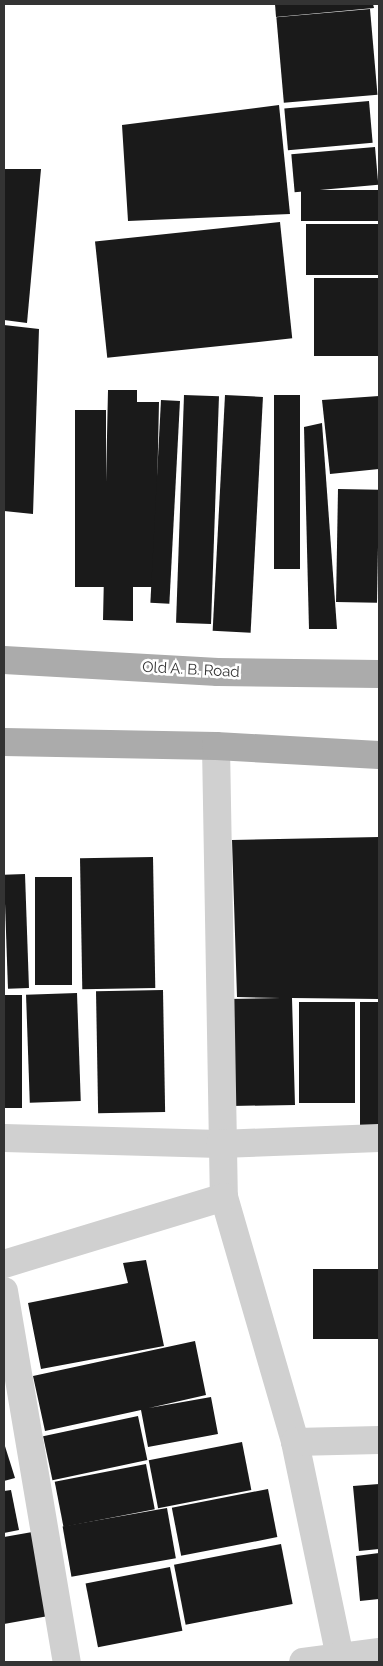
<!DOCTYPE html>
<html>
<head>
<meta charset="utf-8">
<style>
  body { margin:0 }
  #map { position:relative; width:383px; height:1666px; overflow:hidden; background:#fff; font-family:Raleway,sans-serif }
  div>[style] { position:absolute }
  [style*='--x'] { left:calc(var(--x)*1px); top:calc(var(--y)*1px); width:calc(var(--w)*1px); rotate:calc(var(--a)*1deg) }
  .building>* { inset:0; background:#1a1a1a; transform-origin:0 0 }
  .minor>* { height:28px; margin:-14px; padding:0 14px; transform-origin:14px; border-radius:14px; background:#d0d0d0 }
  .major>* { height:28px; margin:-14px; padding:0 14px; transform-origin:14px; border-radius:14px; background:#ababab }
  span { translate:-50% -50%; white-space:nowrap; text-align:center; line-height:1.15; -webkit-text-stroke:5px #fff; paint-order:stroke }
  .street-label { font-size:15px; color:#333 }
  .frame { position:absolute; inset:0; border:5px solid #333; pointer-events:none }
</style>
</head>
<body>
<div id="map">
  <div class="building">
    <i style="clip-path:polygon(275px 4px,373px 4px,374px 8px,276px 17px)"></i>
    <i style="left:370px;top:9px;width:86px;height:94px;rotate:85deg"></i>
    <i style="left:369px;top:101px;width:42px;height:85px;rotate:85deg"></i>
    <i style="clip-path:polygon(279px 105px,290px 214px,128px 221px,122px 125px)"></i>
    <i style="left:375px;top:147px;width:38px;height:84px;rotate:85deg"></i>
    <i style="clip-path:polygon(4px 169px,41px 169px,27px 323px,4px 320px)"></i>
    <i style="left:379px;top:190px;width:31px;height:78px;rotate:90deg"></i>
    <i style="left:280px;top:222px;width:117px;height:186px;rotate:84deg"></i>
    <i style="left:379px;top:224px;width:51px;height:73px;rotate:90deg"></i>
    <i style="left:379px;top:278px;width:78px;height:65px;rotate:90deg"></i>
    <i style="clip-path:polygon(4px 325px,39px 329px,33px 514px,4px 511px)"></i>
    <i style="clip-path:polygon(108px 390px,137px 390px,137px 402px,159px 402px,155px 587px,133px 587px,133px 621px,103px 620px)"></i>
    <i style="left:184px;top:395px;width:35px;height:228px;rotate:2deg"></i>
    <i style="left:225px;top:395px;width:38px;height:236px;rotate:3deg"></i>
    <i style="left:274px;top:395px;width:26px;height:174px"></i>
    <i style="clip-path:polygon(379px 396px,379px 469px,330px 474px,322px 400px)"></i>
    <i style="left:161px;top:400px;width:19px;height:203px;rotate:3deg"></i>
    <i style="left:75px;top:410px;width:31px;height:177px"></i>
    <i style="clip-path:polygon(322px 423px,337px 629px,309px 629px,304px 427px)"></i>
    <i style="left:338px;top:489px;width:41px;height:113px;rotate:1deg"></i>
    <i style="clip-path:polygon(379px 837px,379px 999px,292px 998px,295px 1105px,231px 1106px,229px 999px,281px 998px,237px 997px,232px 840px)"></i>
    <i style="left:153px;top:857px;width:131px;height:73px;rotate:89deg"></i>
    <i style="left:25px;top:874px;width:114px;height:21px;rotate:88deg"></i>
    <i style="left:35px;top:877px;width:37px;height:108px"></i>
    <i style="left:163px;top:990px;width:122px;height:67px;rotate:89deg"></i>
    <i style="left:77px;top:993px;width:108px;height:51px;rotate:88deg"></i>
    <i style="left:4px;top:995px;width:18px;height:113px"></i>
    <i style="left:299px;top:1002px;width:56px;height:101px"></i>
    <i style="left:379px;top:1002px;width:124px;height:19px;rotate:90deg"></i>
    <i style="clip-path:polygon(146px 1260px,164px 1346px,41px 1369px,28px 1303px,128px 1283px,123px 1263px)"></i>
    <i style="left:379px;top:1269px;width:70px;height:66px;rotate:90deg"></i>
    <i style="clip-path:polygon(195px 1341px,206px 1395px,149px 1408px,211px 1397px,218px 1434px,148px 1447px,141px 1410px,45px 1431px,33px 1376px)"></i>
    <i style="left:138px;top:1416px;width:45px;height:97px;rotate:78deg"></i>
    <i style="left:242px;top:1442px;width:49px;height:95px;rotate:79deg"></i>
    <i style="clip-path:polygon(4px 1443px,15px 1478px,4px 1481px)"></i>
    <i style="left:146px;top:1464px;width:46px;height:93px;rotate:79deg"></i>
    <i style="clip-path:polygon(379px 1484px,379px 1549px,359px 1551px,353px 1486px)"></i>
    <i style="left:268px;top:1489px;width:49px;height:98px;rotate:79deg"></i>
    <i style="clip-path:polygon(11px 1490px,19px 1530px,4px 1533px,4px 1491px)"></i>
    <i style="left:167px;top:1508px;width:51px;height:106px;rotate:80deg"></i>
    <i style="clip-path:polygon(38px 1531px,54px 1615px,4px 1624px,4px 1537px)"></i>
    <i style="left:281px;top:1544px;width:61px;height:109px;rotate:79deg"></i>
    <i style="clip-path:polygon(379px 1553px,379px 1599px,360px 1601px,356px 1556px)"></i>
    <i style="left:170px;top:1567px;width:65px;height:86px;rotate:79deg"></i>
  </div>
  <div class="minor">
    <i style="--x:216;--y:746;--w:451;--a:89"></i>
    <i style="--x:224;--y:1197;--w:255;--a:73.8"></i>
    <i style="--x:295;--y:1442;--w:225;--a:78.2"></i>
    <i style="--x:4;--y:1138;--w:216;--a:1.6"></i>
    <i style="--x:220;--y:1144;--w:159;--a:-2.2"></i>
    <i style="--x:4;--y:1264;--w:230;--a:-16.9"></i>
    <i style="--x:4;--y:1291;--w:376;--a:80.4"></i>
    <i style="--x:295;--y:1442;--w:84;--a:-1.4"></i>
    <i style="--x:303;--y:1662;--w:77;--a:-7.5"></i>
  </div>
  <div class="major">
    <i style="--x:4;--y:660;--w:214;--a:3.2"></i>
    <i style="--x:218;--y:672;--w:161;--a:0.7"></i>
    <i style="--x:4;--y:742;--w:212;--a:1.1"></i>
    <i style="--x:216;--y:746;--w:163;--a:3.2"></i>
  </div>
  <div class="street-label">
    <span style="left:191px;top:670px;rotate:3deg">Old A. B. Road</span>
  </div>
  <div class="frame"></div>
</div>
</body>
</html>
